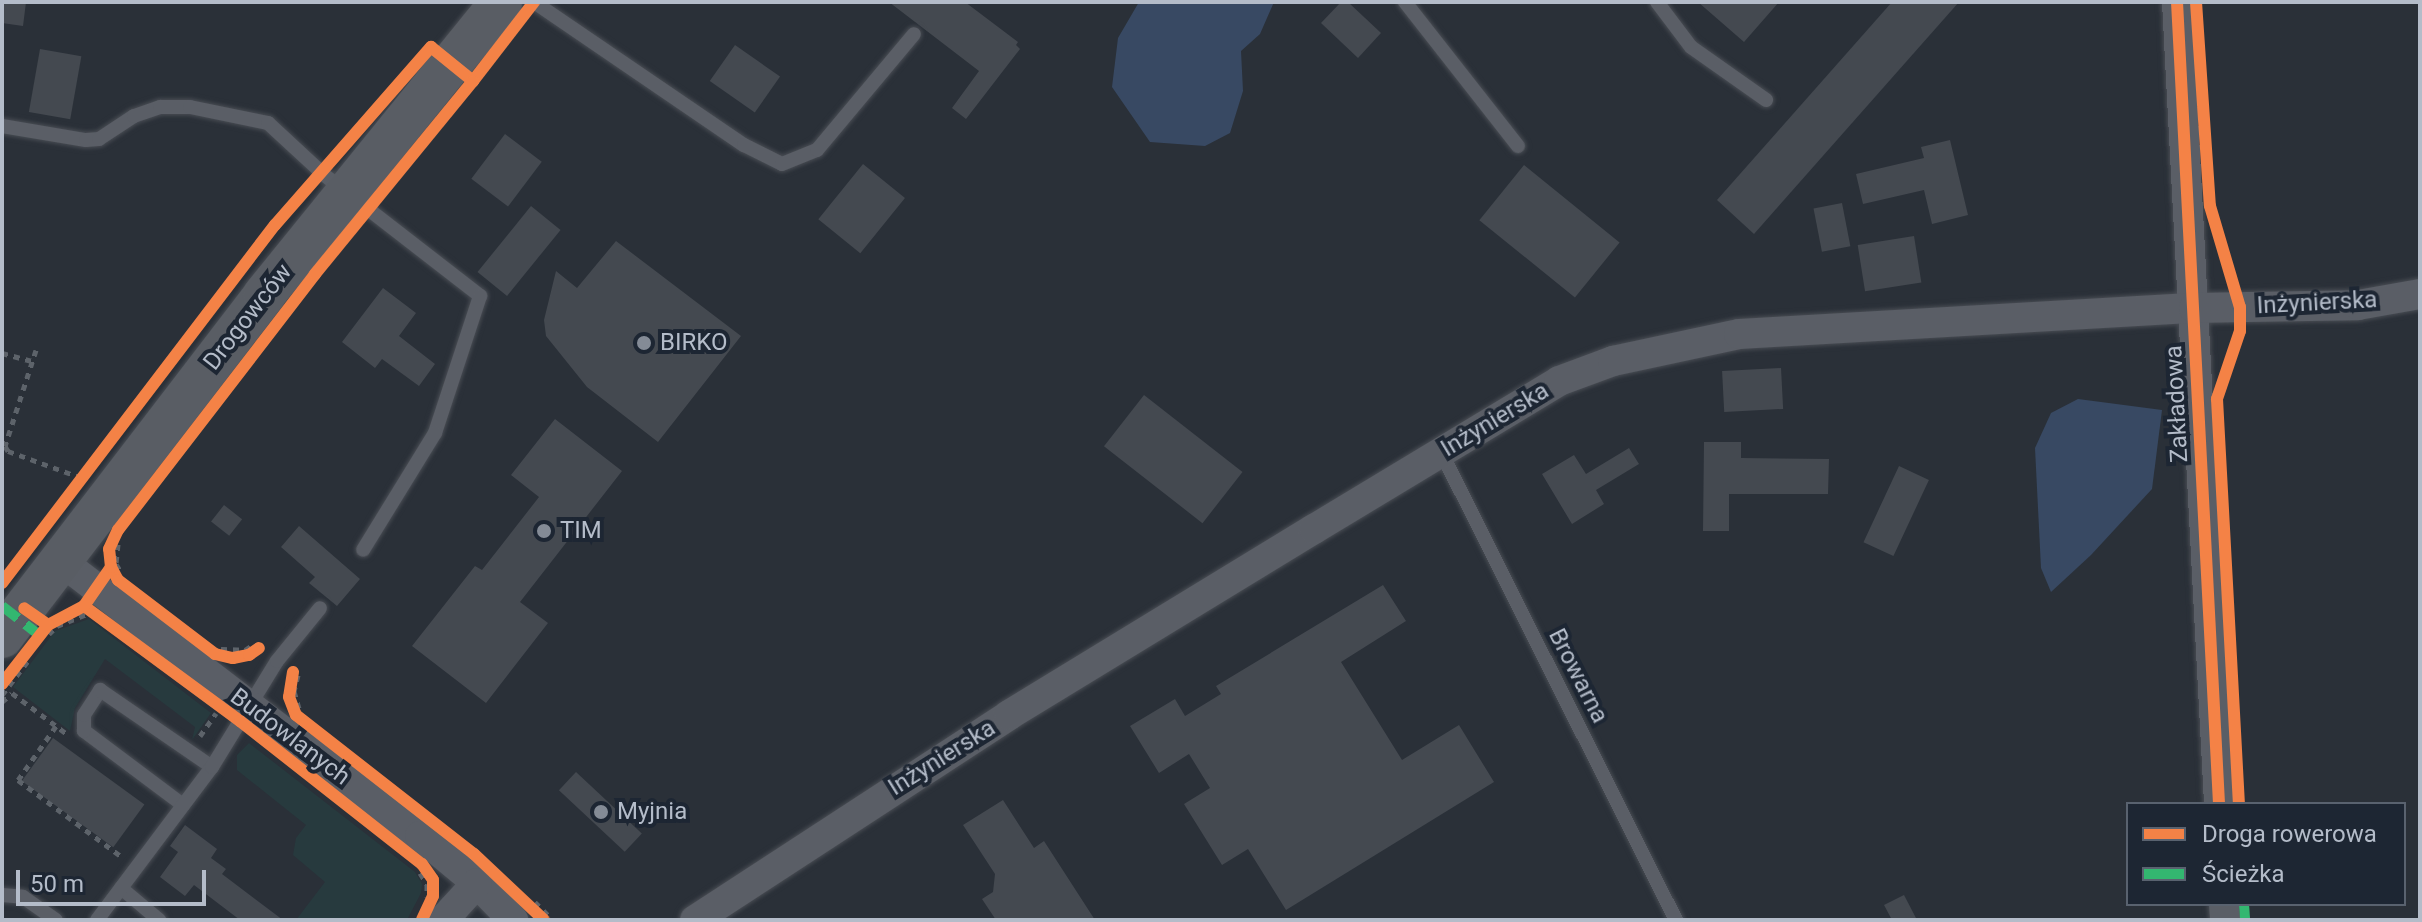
<!DOCTYPE html>
<html>
<head>
<meta charset="utf-8">
<style>
  body { margin:0 }
  #map { position:relative; width:2422px; height:922px; overflow:hidden; background:#2a3038; font-family:Roboto,sans-serif }
  div>[style] { position:absolute }
  [style*='--x'] { left:calc(var(--x)*1px); top:calc(var(--y)*1px); width:calc(var(--w)*1px); rotate:calc(var(--a)*1deg) }
  .green>* { inset:0; background:#273a3e }
  .water>* { inset:0; background:#384963 }
  .building>* { inset:0; background:#444950; transform-origin:0 0 }
  .path>* { height:5px; margin-top:-2.5px; transform-origin:0; background:repeating-linear-gradient(90deg,#5d636a 0 6px,transparent 0 12px) }
  .roads { filter:drop-shadow(0 0 2px #484c53) drop-shadow(0 0 2px #484c53) }
  .lane>* { height:14px; margin:-7px; padding:0 7px; transform-origin:7px; border-radius:7px; background:#5a5e66 }
  .street>* { height:30px; margin:-15px; padding:0 15px; transform-origin:15px; border-radius:15px; background:#5a5e66 }
  .secondary>* { height:42px; margin:-21px; padding:0 21px; transform-origin:21px; border-radius:21px; background:#595d64 }
  .quiet>* { height:10px; margin-top:-5px; transform-origin:0; background:repeating-linear-gradient(90deg,#33b770 0 20px,transparent 0 30px) }
  .cycleway>* { height:12px; margin:-6px; padding:0 6px; transform-origin:6px; border-radius:6px; background:#f48246 }
  .dots>* { width:22px; height:22px; translate:-50% -50%; box-sizing:border-box; border:4px solid #1d2633; border-radius:50% }
  span { translate:-50% -50%; white-space:nowrap; text-align:center; line-height:1.15; -webkit-text-stroke:8px #1d2633; paint-order:stroke }
  .street-label { font-size:24px; color:#b4bcc9 }
  .poi-label { font-size:24px; color:#b4bcc9 }
  .left { translate:0 -50%; text-align:left }
  .frame { position:absolute; inset:0; border:4px solid #b4bcc9; pointer-events:none }
  .legend { position:absolute; left:2126px; top:802px; width:280px; height:104px; box-sizing:border-box; background:#1d2633; border:2px solid #59626f; margin:0; padding:10px 14px; list-style:none; font-size:24px; color:#b4bcc9 }
  .legend li { display:flex; align-items:center; gap:16px; height:40px }
  .legend b { width:40px; border:2px solid #59626f }
  .scale { position:absolute; left:16px; top:870px; width:190px; height:36px; box-sizing:border-box; border:4px solid #b4bcc9; border-top:0; padding-left:10px; font-size:24px; line-height:28px; white-space:nowrap; color:#b4bcc9; -webkit-text-stroke:6px #1d2633; paint-order:stroke }
</style>
</head>
<body>
<div id="map">
  <div class="green">
    <i style="clip-path:polygon(89px 619px,211px 713px,192px 740px,195px 727px,105px 659px,75px 708px,70px 731px,13px 687px,55px 631px)"></i>
    <i style="clip-path:polygon(249px 743px,415px 872px,422px 884px,421px 893px,407px 920px,296px 920px,325px 882px,293px 855px,296px 838px,306px 825px,237px 770px,237px 755px)"></i>
  </div>
  <div class="water">
    <i style="clip-path:polygon(1139px 2px,1274px 2px,1260px 34px,1241px 51px,1243px 91px,1230px 133px,1205px 146px,1150px 142px,1112px 87px,1118px 38px)"></i>
    <i style="clip-path:polygon(2078px 399px,2162px 410px,2152px 489px,2091px 555px,2051px 592px,2041px 568px,2035px 448px,2051px 413px)"></i>
  </div>
  <div class="building">
    <i style="clip-path:polygon(2px 2px,26px 2px,23px 26px,2px 23px)"></i>
    <i style="clip-path:polygon(889px 2px,965px 2px,1018px 42px,1016px 45px,1020px 49px,966px 119px,952px 108px,979px 71px)"></i>
    <i style="clip-path:polygon(1341px 2px,1348px 2px,1381px 33px,1358px 58px,1321px 23px)"></i>
    <i style="clip-path:polygon(1698px 2px,1779px 2px,1744px 42px)"></i>
    <i style="clip-path:polygon(1892px 2px,1959px 2px,1754px 234px,1717px 200px)"></i>
    <i style="left:735px;top:45px;width:55px;height:44px;rotate:35deg"></i>
    <i style="left:40px;top:49px;width:42px;height:64px;rotate:10deg"></i>
    <i style="left:505px;top:134px;width:46px;height:56px;rotate:37deg"></i>
    <i style="clip-path:polygon(1950px 140px,1968px 215px,1932px 224px,1924px 190px,1863px 204px,1856px 174px,1924px 158px,1921px 147px)"></i>
    <i style="left:863px;top:164px;width:54px;height:71px;rotate:39deg"></i>
    <i style="left:1524px;top:165px;width:123px;height:71px;rotate:39deg"></i>
    <i style="left:1842px;top:203px;width:44px;height:29px;rotate:79deg"></i>
    <i style="left:531px;top:206px;width:38px;height:85px;rotate:39deg"></i>
    <i style="left:1914px;top:236px;width:47px;height:57px;rotate:81deg"></i>
    <i style="clip-path:polygon(616px 241px,741px 336px,658px 442px,587px 387px,546px 336px,544px 320px,556px 271px,577px 288px)"></i>
    <i style="clip-path:polygon(383px 288px,416px 313px,399px 336px,435px 364px,419px 386px,382px 359px,375px 368px,342px 342px)"></i>
    <i style="left:1781px;top:368px;width:41px;height:59px;rotate:87deg"></i>
    <i style="left:1144px;top:395px;width:125px;height:65px;rotate:38deg"></i>
    <i style="clip-path:polygon(555px 419px,622px 471px,520px 602px,548px 623px,486px 703px,412px 646px,475px 566px,482px 570px,539px 497px,511px 475px)"></i>
    <i style="clip-path:polygon(1704px 442px,1741px 442px,1741px 458px,1829px 459px,1828px 494px,1729px 494px,1729px 531px,1703px 531px)"></i>
    <i style="clip-path:polygon(1629px 448px,1639px 464px,1596px 490px,1604px 504px,1572px 524px,1542px 474px,1574px 455px,1586px 474px)"></i>
    <i style="left:1899px;top:466px;width:33px;height:84px;rotate:25deg"></i>
    <i style="left:224px;top:505px;width:23px;height:21px;rotate:38deg"></i>
    <i style="clip-path:polygon(299px 526px,360px 579px,337px 606px,309px 583px,315px 577px,281px 547px)"></i>
    <i style="clip-path:polygon(1383px 585px,1406px 621px,1341px 662px,1402px 760px,1459px 725px,1494px 782px,1286px 910px,1248px 849px,1222px 865px,1184px 804px,1210px 788px,1189px 754px,1159px 773px,1130px 726px,1175px 699px,1185px 716px,1221px 694px,1216px 686px)"></i>
    <i style="left:53px;top:738px;width:113px;height:53px;rotate:36deg"></i>
    <i style="left:576px;top:772px;width:90px;height:25px;rotate:43deg"></i>
    <i style="clip-path:polygon(1003px 800px,1034px 848px,1044px 841px,1095px 920px,996px 920px,982px 899px,993px 892px,995px 874px,963px 825px)"></i>
    <i style="clip-path:polygon(185px 825px,217px 849px,211px 858px,226px 869px,222px 874px,283px 920px,240px 920px,194px 885px,185px 896px,160px 877px,178px 852px,170px 846px)"></i>
    <i style="clip-path:polygon(1904px 895px,1917px 920px,1892px 920px,1884px 905px)"></i>
  </div>
  <div class="path">
    <i style="--x:36;--y:350;--w:101;--a:107.9"></i>
    <i style="--x:5;--y:446;--w:6;--a:59"></i>
    <i style="--x:8;--y:451;--w:79;--a:20"></i>
    <i style="--x:2;--y:353;--w:31;--a:15"></i>
    <i style="--x:118;--y:544;--w:20;--a:96"></i>
    <i style="--x:116;--y:564;--w:9;--a:58"></i>
    <i style="--x:49;--y:634;--w:11;--a:-45"></i>
    <i style="--x:57;--y:626;--w:35;--a:-22"></i>
    <i style="--x:221;--y:649;--w:24;--a:2"></i>
    <i style="--x:245;--y:650;--w:11;--a:-34"></i>
    <i style="--x:254;--y:644;--w:11;--a:38"></i>
    <i style="--x:291;--y:671;--w:8;--a:30"></i>
    <i style="--x:298;--y:675;--w:16;--a:104"></i>
    <i style="--x:294;--y:691;--w:18;--a:74"></i>
    <i style="--x:2;--y:695;--w:43;--a:-52.6"></i>
    <i style="--x:2;--y:702;--w:13;--a:-42"></i>
    <i style="--x:12;--y:693;--w:69;--a:36.7"></i>
    <i style="--x:56;--y:726;--w:66;--a:125.1"></i>
    <i style="--x:18;--y:780;--w:129;--a:36.5"></i>
    <i style="--x:200;--y:736;--w:28;--a:-55"></i>
    <i style="--x:420;--y:873;--w:13;--a:58"></i>
    <i style="--x:427;--y:884;--w:13;--a:90"></i>
    <i style="--x:535;--y:902;--w:25;--a:45"></i>
  </div>
  <div class="roads">
    <div class="lane">
      <i style="--x:534;--y:2;--w:254;--a:34.3"></i>
      <i style="--x:744;--y:145;--w:42;--a:26.6"></i>
      <i style="--x:782;--y:164;--w:38;--a:-22"></i>
      <i style="--x:817;--y:150;--w:151;--a:-50.1"></i>
      <i style="--x:1405;--y:2;--w:183;--a:51.9"></i>
      <i style="--x:1657;--y:2;--w:56;--a:52.9"></i>
      <i style="--x:1691;--y:47;--w:92;--a:35.2"></i>
      <i style="--x:2;--y:126;--w:85;--a:9.5"></i>
      <i style="--x:86;--y:140;--w:13;--a:-4"></i>
      <i style="--x:99;--y:139;--w:42;--a:-33.3"></i>
      <i style="--x:134;--y:116;--w:28;--a:-19"></i>
      <i style="--x:160;--y:107;--w:30;--a:0"></i>
      <i style="--x:190;--y:107;--w:80;--a:11.6"></i>
      <i style="--x:268;--y:123;--w:75;--a:42.8"></i>
      <i style="--x:323;--y:174;--w:199;--a:37.8"></i>
      <i style="--x:480;--y:296;--w:144;--a:108.2"></i>
      <i style="--x:435;--y:433;--w:137;--a:121.6"></i>
      <i style="--x:1441;--y:452;--w:524;--a:63.34"></i>
      <i style="--x:183;--y:805;--w:124;--a:-143.2"></i>
      <i style="--x:84;--y:731;--w:16;--a:-90"></i>
      <i style="--x:84;--y:715;--w:30;--a:-57"></i>
      <i style="--x:100;--y:690;--w:136;--a:34.5"></i>
      <i style="--x:121;--y:888;--w:50;--a:40.1"></i>
      <i style="--x:2;--y:895;--w:21;--a:5"></i>
      <i style="--x:23;--y:897;--w:40;--a:34.9"></i>
      <i style="--x:97;--y:920;--w:191;--a:-53.1"></i>
      <i style="--x:212;--y:767;--w:124;--a:-58.5"></i>
      <i style="--x:277;--y:661;--w:68;--a:-50.9"></i>
    </div>
    <div class="street">
      <i style="--x:2177;--y:2;--w:803;--a:87"></i>
      <i style="--x:61;--y:561;--w:452;--a:37.5"></i>
      <i style="--x:420;--y:836;--w:74;--a:39.5"></i>
      <i style="--x:477;--y:883;--w:52;--a:45.8"></i>
      <i style="--x:2224;--y:904;--w:16;--a:86"></i>
      <i style="--x:443;--y:920;--w:50;--a:-47.4"></i>
      <i style="--x:695;--y:920;--w:375;--a:-33.1"></i>
      <i style="--x:1009;--y:715;--w:357;--a:-31.4"></i>
      <i style="--x:1314;--y:529;--w:286;--a:-31.1"></i>
      <i style="--x:1559;--y:381;--w:58;--a:-20.3"></i>
      <i style="--x:1613;--y:361;--w:129;--a:-12.1"></i>
      <i style="--x:1739;--y:334;--w:456;--a:-3.3"></i>
      <i style="--x:2194;--y:308;--w:164;--a:-1"></i>
      <i style="--x:2358;--y:305;--w:63;--a:-10.1"></i>
    </div>
    <div class="secondary">
      <i style="--x:2;--y:637;--w:431;--a:-52.5"></i>
      <i style="--x:264;--y:295;--w:377;--a:-51"></i>
    </div>
  </div>
  <div class="quiet">
    <i style="--x:2;--y:606;--w:52;--a:38"></i>
    <i style="--x:2244;--y:904;--w:16;--a:86"></i>
  </div>
  <div class="cycleway">
    <i style="--x:2177;--y:2;--w:803;--a:87"></i>
    <i style="--x:2196;--y:2;--w:204;--a:86.1"></i>
    <i style="--x:2210;--y:206;--w:105;--a:73.5"></i>
    <i style="--x:2240;--y:307;--w:24;--a:90"></i>
    <i style="--x:2240;--y:331;--w:72;--a:108.7"></i>
    <i style="--x:2217;--y:399;--w:406;--a:86.9"></i>
    <i style="--x:111;--y:567;--w:15;--a:62"></i>
    <i style="--x:118;--y:580;--w:122;--a:37.3"></i>
    <i style="--x:215;--y:654;--w:18;--a:13"></i>
    <i style="--x:233;--y:658;--w:16;--a:-11"></i>
    <i style="--x:249;--y:655;--w:12;--a:-35"></i>
    <i style="--x:2;--y:583;--w:450;--a:-52.7"></i>
    <i style="--x:275;--y:225;--w:237;--a:-48.8"></i>
    <i style="--x:431;--y:47;--w:54;--a:39"></i>
    <i style="--x:473;--y:81;--w:100;--a:-52.3"></i>
    <i style="--x:84;--y:606;--w:194;--a:36.4"></i>
    <i style="--x:240;--y:721;--w:231;--a:38.2"></i>
    <i style="--x:422;--y:864;--w:19;--a:55"></i>
    <i style="--x:433;--y:880;--w:16;--a:90"></i>
    <i style="--x:433;--y:896;--w:26;--a:115"></i>
    <i style="--x:48;--y:625;--w:41;--a:-27.8"></i>
    <i style="--x:84;--y:606;--w:47;--a:-55.3"></i>
    <i style="--x:111;--y:567;--w:18;--a:-96"></i>
    <i style="--x:109;--y:549;--w:21;--a:-65"></i>
    <i style="--x:118;--y:530;--w:323;--a:-52.4"></i>
    <i style="--x:315;--y:274;--w:249;--a:-50.7"></i>
    <i style="--x:293;--y:672;--w:25;--a:99"></i>
    <i style="--x:289;--y:697;--w:19;--a:69"></i>
    <i style="--x:296;--y:715;--w:226;--a:38"></i>
    <i style="--x:474;--y:854;--w:96;--a:43.3"></i>
    <i style="--x:2;--y:684;--w:75;--a:-52.1"></i>
    <i style="--x:48;--y:625;--w:29;--a:-145"></i>
  </div>
  <div class="dots">
    <i style="left:644px;top:343px;background:#848b96"></i>
    <i style="left:544px;top:531px;background:#848b96"></i>
    <i style="left:601px;top:812px;background:#848b96"></i>
  </div>
  <div class="street-label">
    <span style="left:2317px;top:303px;rotate:-3deg">Inżynierska</span>
    <span style="left:248px;top:317px;rotate:-52deg">Drogowców</span>
    <span style="left:2177px;top:404px;rotate:-93deg">Zakładowa</span>
    <span style="left:1495px;top:420px;rotate:-31deg">Inżynierska</span>
    <span style="left:1578px;top:676px;rotate:63deg">Browarna</span>
    <span style="left:290px;top:737px;rotate:37deg">Budowlanych</span>
    <span style="left:942px;top:758px;rotate:-32deg">Inżynierska</span>
  </div>
  <div class="poi-label">
    <span class="left" style="left:660px;top:343px">BIRKO</span>
    <span class="left" style="left:560px;top:531px">TIM</span>
    <span class="left" style="left:617px;top:812px">Myjnia</span>
  </div>
  <div class="frame"></div>
  <ul class="legend">
  <li><b style="height:10px;background:#f48246"></b>Droga rowerowa</li>
  <li><b style="height:10px;background:#33b770"></b>Ścieżka</li>
  </ul>
  <div class="scale">50 m</div>
</div>
</body>
</html>
